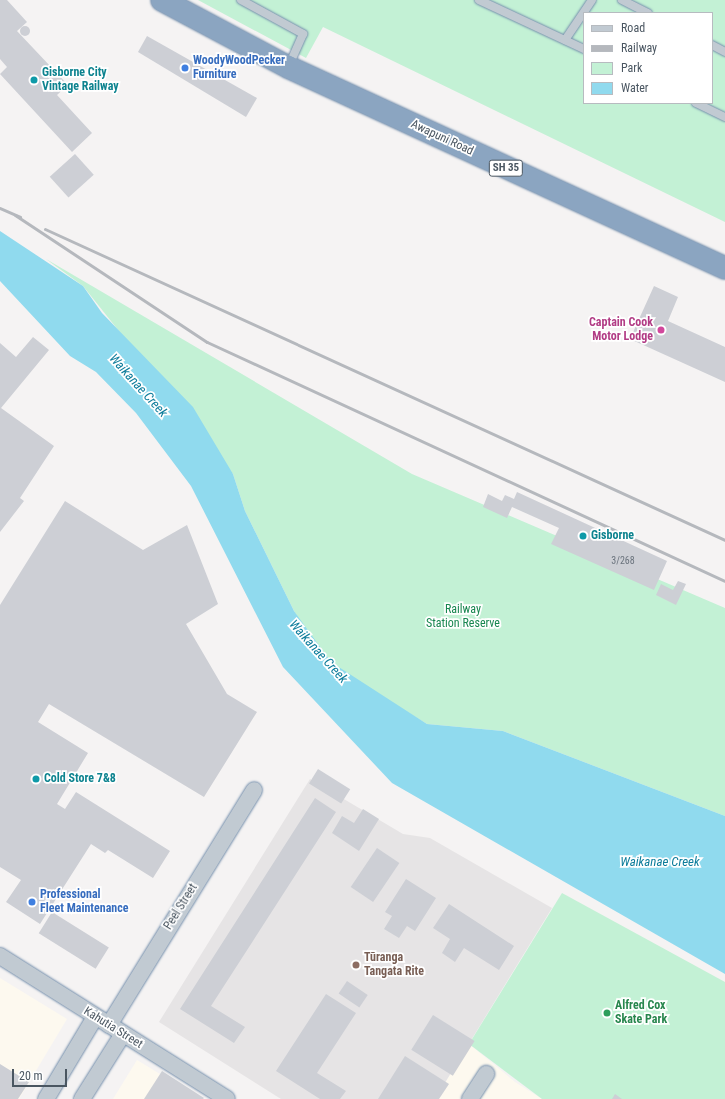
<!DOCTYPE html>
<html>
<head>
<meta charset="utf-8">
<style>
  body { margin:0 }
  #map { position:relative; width:725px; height:1099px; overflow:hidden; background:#f5f3f3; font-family:"Roboto Condensed",sans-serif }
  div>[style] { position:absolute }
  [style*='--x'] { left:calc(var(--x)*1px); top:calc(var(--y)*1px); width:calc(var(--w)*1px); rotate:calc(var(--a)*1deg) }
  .commercial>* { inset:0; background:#fdf9ef }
  .education>* { inset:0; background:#e6e4e5 }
  .green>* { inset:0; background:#c3f1d5 }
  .water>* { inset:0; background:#90daee }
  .building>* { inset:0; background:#cdcfd5; transform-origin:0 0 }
  .round { border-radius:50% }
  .roads { filter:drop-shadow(0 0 1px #7690ad) drop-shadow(0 0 1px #7690ad) }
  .lane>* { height:8px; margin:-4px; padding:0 4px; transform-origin:4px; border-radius:4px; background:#c1cad2 }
  .street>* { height:16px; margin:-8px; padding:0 8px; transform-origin:8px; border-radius:8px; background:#c1cad2 }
  .highway>* { height:22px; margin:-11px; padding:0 11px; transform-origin:11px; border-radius:11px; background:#8ba5c1 }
  .rail>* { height:3px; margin:-1.5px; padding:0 1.5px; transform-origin:1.5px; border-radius:1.5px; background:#b5b8bd }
  .dots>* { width:11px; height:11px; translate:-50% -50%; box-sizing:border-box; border:2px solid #fff; border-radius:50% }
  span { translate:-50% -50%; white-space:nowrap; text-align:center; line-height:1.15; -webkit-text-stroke:3.5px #fff; paint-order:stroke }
  .number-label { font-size:10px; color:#6b747e }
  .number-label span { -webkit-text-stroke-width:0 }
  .shield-label span { padding:1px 3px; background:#fff; border:1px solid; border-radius:3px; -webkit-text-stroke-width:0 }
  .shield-label { font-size:11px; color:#4a5661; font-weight:700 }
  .shop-label { font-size:12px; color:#366cbe; font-weight:700 }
  .left { translate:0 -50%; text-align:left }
  .culture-label { font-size:12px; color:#0d838f; font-weight:700 }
  .street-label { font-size:12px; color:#4a5661 }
  .hotel-label { font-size:12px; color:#b23c85; font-weight:700 }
  .right { translate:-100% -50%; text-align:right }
  .park-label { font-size:12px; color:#17864f }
  .education-label { font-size:12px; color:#785e54; font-weight:700 }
  .leisure-label { font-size:12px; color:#27864d; font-weight:700 }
  .water-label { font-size:13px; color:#0c7c9b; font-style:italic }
  .legend { position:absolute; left:583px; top:12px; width:130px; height:92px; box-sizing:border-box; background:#fff; border:1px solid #b7bbc0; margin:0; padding:5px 7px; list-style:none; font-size:12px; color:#4a5661 }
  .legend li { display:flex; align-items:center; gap:8px; height:20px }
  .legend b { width:20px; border:1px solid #b7bbc0 }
  .scale { position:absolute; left:12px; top:1069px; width:55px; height:18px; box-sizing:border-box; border:2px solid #4a5661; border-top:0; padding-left:5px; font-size:12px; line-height:14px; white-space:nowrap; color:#4a5661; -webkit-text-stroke:3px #fff; paint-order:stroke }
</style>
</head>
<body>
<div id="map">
  <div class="commercial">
    <i style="clip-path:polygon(0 978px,67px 1019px,19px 1099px,0 1099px)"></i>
    <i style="clip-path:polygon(469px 1044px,515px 1082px,542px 1099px,435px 1099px)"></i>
    <i style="clip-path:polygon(137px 1060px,201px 1099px,113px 1099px)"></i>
  </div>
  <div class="education">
    <i style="clip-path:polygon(310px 779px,403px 834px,430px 838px,552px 908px,435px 1099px,281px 1099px,159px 1022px)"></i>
  </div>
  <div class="green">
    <i style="clip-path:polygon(evenodd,198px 0,725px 0,725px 222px,323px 27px,306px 58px,198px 0,584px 13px,712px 13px,712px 103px,584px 103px,584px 13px)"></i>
    <i style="clip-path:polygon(46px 259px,412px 474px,725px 608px,725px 816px,503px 731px,427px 724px,325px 662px,294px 611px,245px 511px,233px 474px,83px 286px)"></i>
    <i style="clip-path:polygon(562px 893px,725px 982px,725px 1099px,542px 1099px,469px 1044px)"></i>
  </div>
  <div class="water">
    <i style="clip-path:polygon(0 231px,83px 286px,102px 313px,193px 407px,233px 474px,245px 511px,294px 611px,331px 662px,427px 724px,503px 731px,725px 816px,725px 974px,392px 783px,283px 667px,191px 486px,136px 413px,96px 372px,70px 356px,0 281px)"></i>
  </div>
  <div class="building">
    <i style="clip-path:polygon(0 0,7px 0,27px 22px,17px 31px,68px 85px,57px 95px,92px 133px,72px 152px,0 74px,7px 67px,0 59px)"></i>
    <i class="round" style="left:20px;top:26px;width:10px;height:10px"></i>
    <i style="clip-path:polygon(147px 36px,257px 98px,246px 117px,138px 52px)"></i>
    <i style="left:75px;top:154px;width:28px;height:34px;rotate:48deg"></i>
    <i style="clip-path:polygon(654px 286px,678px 297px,668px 321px,725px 347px,725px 382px,630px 339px)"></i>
    <i style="clip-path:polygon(33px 337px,49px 350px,1px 408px,54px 446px,20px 498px,24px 501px,0 532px,0 343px,16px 357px)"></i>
    <i style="clip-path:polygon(517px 492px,667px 561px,654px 590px,551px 544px,559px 528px,512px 507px,507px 518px,483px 507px,488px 494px,502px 501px,505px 495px,514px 499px)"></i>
    <i style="clip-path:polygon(65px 501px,143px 550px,187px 525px,218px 604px,186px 624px,227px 694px,257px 712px,204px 797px,49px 704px,38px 722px,88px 753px,57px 804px,65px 809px,76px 792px,170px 851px,153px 878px,108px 850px,105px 853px,91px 844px,40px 924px,6px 902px,21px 880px,0 867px,0 605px)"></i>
    <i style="clip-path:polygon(678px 581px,686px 584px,676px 605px,656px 595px,661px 584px,673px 590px)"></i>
    <i style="left:318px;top:769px;width:38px;height:17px;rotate:32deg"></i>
    <i style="clip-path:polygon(315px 798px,336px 812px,211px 1006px,245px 1027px,234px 1043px,180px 1009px)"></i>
    <i style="clip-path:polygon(363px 809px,379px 819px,359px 851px,332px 833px,342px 816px,354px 823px)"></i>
    <i style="left:377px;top:848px;width:27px;height:47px;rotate:34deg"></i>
    <i style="clip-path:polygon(406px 879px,436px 898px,415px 931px,407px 926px,399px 938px,384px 929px,392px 916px,385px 912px)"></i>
    <i style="clip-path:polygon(449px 904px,514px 946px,499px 970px,464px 948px,455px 962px,442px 953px,450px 939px,433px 928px)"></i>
    <i style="left:52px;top:912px;width:67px;height:25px;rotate:32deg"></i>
    <i style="left:347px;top:981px;width:25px;height:15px;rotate:34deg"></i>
    <i style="clip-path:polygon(326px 994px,356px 1013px,317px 1073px,346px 1091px,340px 1099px,320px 1099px,276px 1071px)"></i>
    <i style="left:433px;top:1015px;width:49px;height:41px;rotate:32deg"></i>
    <i style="clip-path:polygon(405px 1056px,449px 1084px,439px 1099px,378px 1099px)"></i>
    <i style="clip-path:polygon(0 1064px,29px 1082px,18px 1099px,0 1099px)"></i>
    <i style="clip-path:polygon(162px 1071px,204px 1098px,203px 1099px,144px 1099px)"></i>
    <i style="clip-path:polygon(615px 1094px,622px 1099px,612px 1099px)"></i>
  </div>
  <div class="roads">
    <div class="lane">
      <i style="--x:241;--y:0;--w:71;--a:28.7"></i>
      <i style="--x:303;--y:34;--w:36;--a:114"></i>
      <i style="--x:479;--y:0;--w:116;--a:25"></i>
      <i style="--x:622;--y:0;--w:29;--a:27"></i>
      <i style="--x:565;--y:40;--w:48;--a:-56"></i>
      <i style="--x:712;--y:45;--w:15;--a:28"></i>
      <i style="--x:696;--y:103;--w:32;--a:26"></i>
    </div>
    <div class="street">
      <i style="--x:0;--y:956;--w:268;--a:32.2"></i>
      <i style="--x:109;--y:1025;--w:276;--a:-58.3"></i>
      <i style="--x:46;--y:1099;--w:96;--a:-59.1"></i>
      <i style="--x:82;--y:1099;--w:77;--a:-57.8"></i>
      <i style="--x:470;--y:1099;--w:30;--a:-57"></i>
    </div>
    <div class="highway">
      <i style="--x:162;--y:0;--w:143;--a:28"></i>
      <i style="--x:288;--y:67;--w:481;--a:24.7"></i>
    </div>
  </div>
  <div class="rail">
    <i style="--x:0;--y:208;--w:22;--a:24"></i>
    <i style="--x:15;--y:215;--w:230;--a:33.5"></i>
    <i style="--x:207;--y:342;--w:570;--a:24.77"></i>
    <i style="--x:45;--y:229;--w:748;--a:24.58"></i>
  </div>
  <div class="dots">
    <i style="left:185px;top:68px;background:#3f7fe0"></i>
    <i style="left:34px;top:80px;background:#0f9aa8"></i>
    <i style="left:661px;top:330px;background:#d1479c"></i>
    <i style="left:583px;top:536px;background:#0f9aa8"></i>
    <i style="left:36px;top:779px;background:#0f9aa8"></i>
    <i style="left:32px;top:902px;background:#3f7fe0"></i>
    <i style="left:356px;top:965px;background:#8d6e63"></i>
    <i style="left:607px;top:1013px;background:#2e9e5b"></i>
  </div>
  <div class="number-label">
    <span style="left:623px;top:561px">3/268</span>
  </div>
  <div class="shield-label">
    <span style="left:506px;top:168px">SH 35</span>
  </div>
  <div class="shop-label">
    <span class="left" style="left:193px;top:68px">WoodyWoodPecker<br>Furniture</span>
    <span class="left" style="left:40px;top:902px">Professional<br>Fleet Maintenance</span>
  </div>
  <div class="culture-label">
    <span class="left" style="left:42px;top:80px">Gisborne City<br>Vintage Railway</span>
    <span class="left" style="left:591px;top:536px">Gisborne</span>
    <span class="left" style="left:44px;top:779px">Cold Store 7&amp;8</span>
  </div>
  <div class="street-label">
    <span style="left:442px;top:138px;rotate:25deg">Awapuni Road</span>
    <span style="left:181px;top:907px;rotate:-58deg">Peel Street</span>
    <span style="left:113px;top:1028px;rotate:32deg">Kahutia Street</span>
  </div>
  <div class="hotel-label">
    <span class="right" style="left:653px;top:330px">Captain Cook<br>Motor Lodge</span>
  </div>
  <div class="park-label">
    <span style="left:463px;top:617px">Railway<br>Station Reserve</span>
  </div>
  <div class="education-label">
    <span class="left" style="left:364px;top:965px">Tūranga<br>Tangata Rite</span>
  </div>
  <div class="leisure-label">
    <span class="left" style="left:615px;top:1013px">Alfred Cox<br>Skate Park</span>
  </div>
  <div class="water-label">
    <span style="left:138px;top:386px;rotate:48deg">Waikanae Creek</span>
    <span style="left:318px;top:652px;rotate:48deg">Waikanae Creek</span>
    <span style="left:660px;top:862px">Waikanae Creek</span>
  </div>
  <ul class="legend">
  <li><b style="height:5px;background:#c1cad2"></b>Road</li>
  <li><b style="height:5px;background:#b5b8bd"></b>Railway</li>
  <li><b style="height:11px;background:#c3f1d5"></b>Park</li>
  <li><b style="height:11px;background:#90daee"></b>Water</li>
  </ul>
  <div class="scale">20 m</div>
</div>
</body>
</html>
